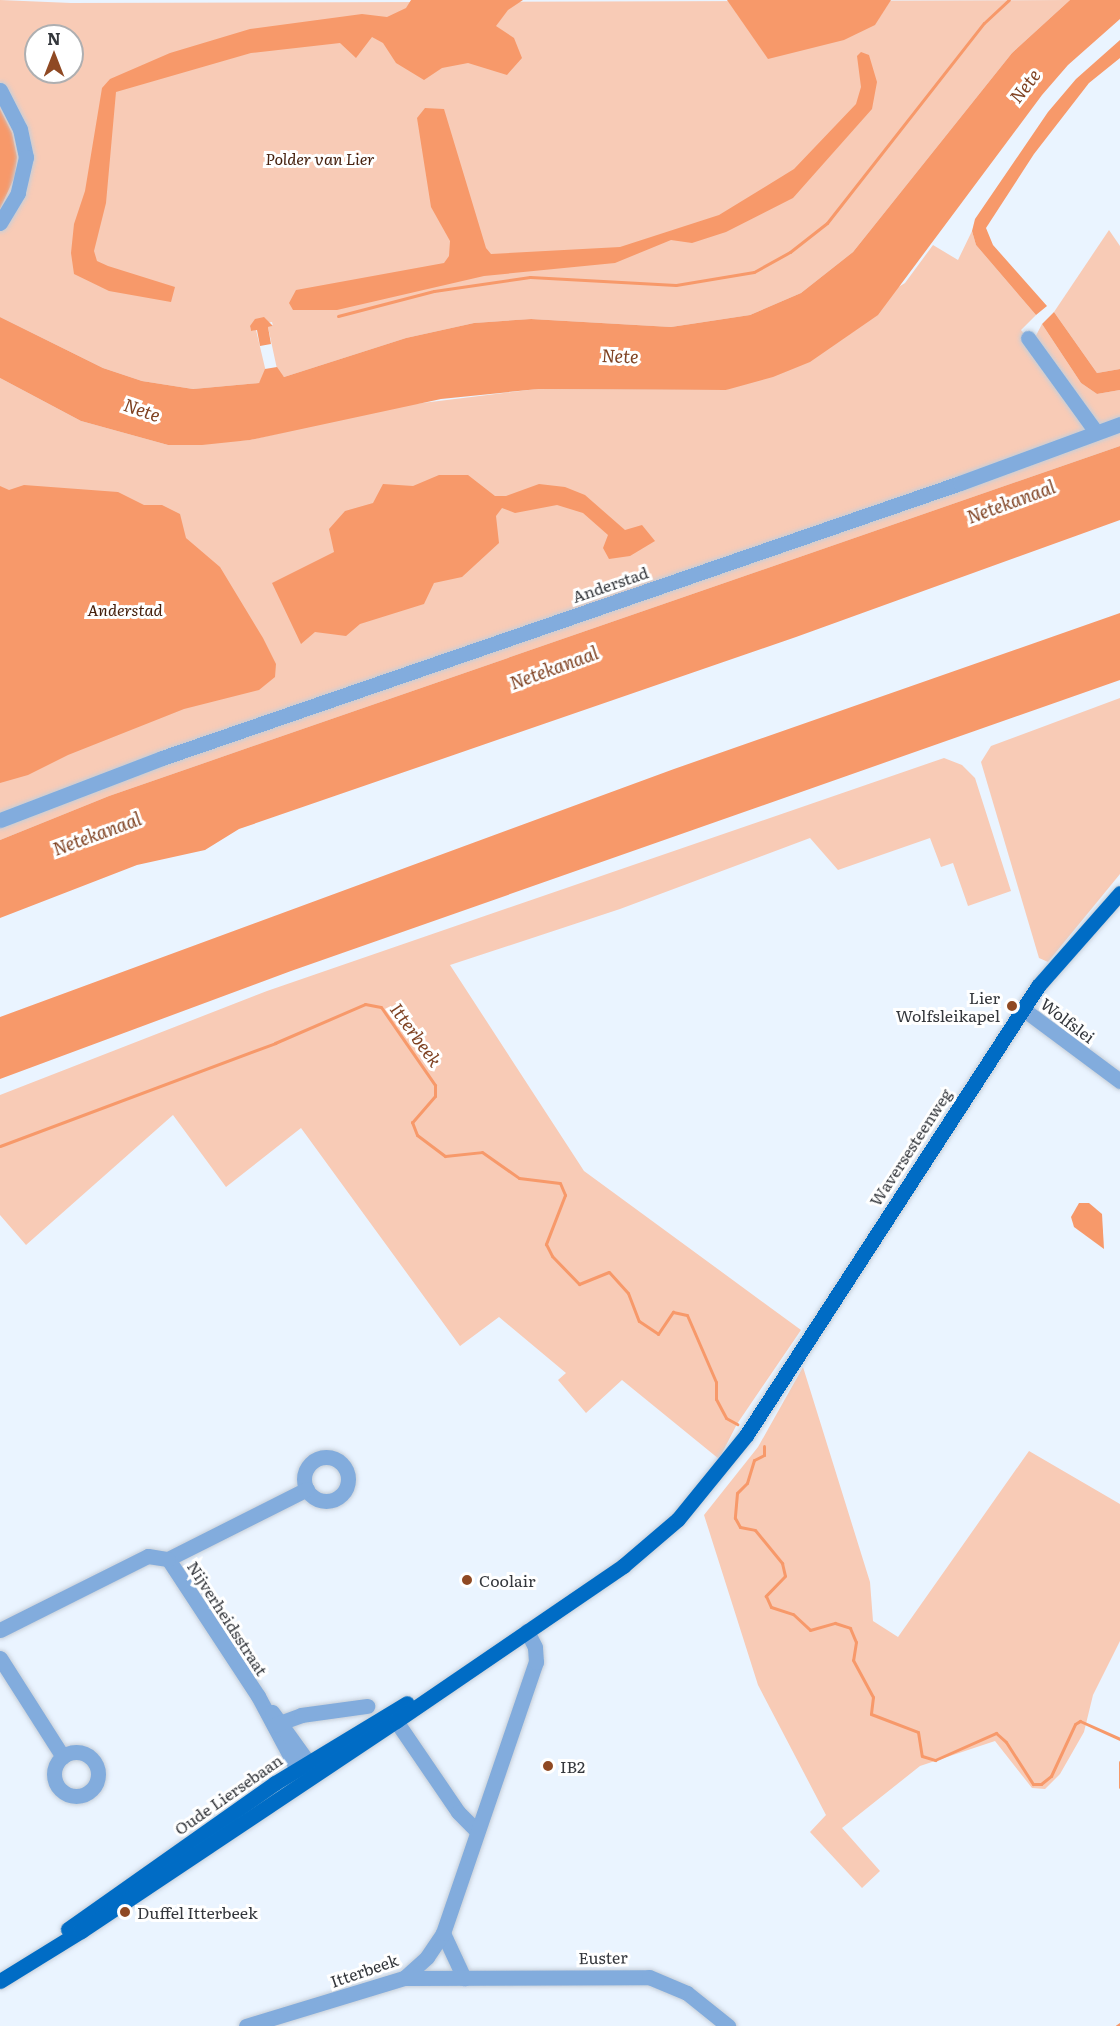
<!DOCTYPE html>
<html>
<head>
<meta charset="utf-8">
<style>
  body { margin:0 }
  #map { position:relative; width:1120px; height:2026px; overflow:hidden; background:#eaf4ff; font-family:Literata,serif }
  div>[style] { position:absolute }
  [style*='--x'] { left:calc(var(--x)*1px); top:calc(var(--y)*1px); width:calc(var(--w)*1px); rotate:calc(var(--a)*1deg) }
  .green>* { inset:0; background:#f8cbb6 }
  .water>* { inset:0; background:#f7996a }
  .stream>* { height:3px; margin:-1.5px; padding:0 1.5px; transform-origin:1.5px; border-radius:1.5px; background:#f7996a }
  .roads { filter:drop-shadow(0 0 2px #c6ced8) drop-shadow(0 0 2px #c6ced8) }
  .minor>* { height:15px; margin:-7.5px; padding:0 7.5px; transform-origin:7.5px; border-radius:7.5px; background:#82acdd }
  .minor>.ring { margin:-7.5px; padding:0; box-sizing:content-box; background:none; border:15px solid #82acdd; border-radius:50% }
  .major>* { height:15px; margin:-7.5px; padding:0 7.5px; transform-origin:7.5px; border-radius:7.5px; background:#006cc5 }
  .dots>* { width:16px; height:16px; translate:-50% -50%; box-sizing:border-box; border:3px solid #fff; border-radius:50% }
  span { translate:-50% -50%; white-space:nowrap; text-align:center; line-height:1.15; -webkit-text-stroke:6px #fff; paint-order:stroke }
  .park-label { font-size:16px; color:#45200d; font-style:italic }
  .street-label { font-size:16px; color:#34373c }
  .poi-label { font-size:16px; color:#34373c }
  .right { translate:-100% -50%; text-align:right }
  .left { translate:0 -50%; text-align:left }
  .water-label { font-size:18px; color:#7f4222; font-style:italic }
  .north { position:absolute; left:24px; top:24px; width:60px; height:60px; box-sizing:border-box; background:#fff; border:2px solid #aeafb1; border-radius:50%; rotate:0deg; font-size:16px; font-weight:700; line-height:24px; text-align:center; color:#34373c }
  .north::after { content:''; display:block; margin:auto; width:21px; height:27px; background:#8f4923; clip-path:polygon(50% 0,100% 100%,50% 72%,0 100%) }
</style>
</head>
<body>
<div id="map">
  <div class="green">
    <i style="clip-path:polygon(evenodd,0 0,71px 3px,1070px 0,1012px 53px,853px 252px,801px 293px,750px 315px,671px 327px,531px 319px,474px 323px,406px 338px,284px 377px,277px 369px,268px 327px,273px 326px,272px 322px,250px 326px,251px 331px,256px 330px,266px 372px,259px 383px,193px 389px,142px 381px,103px 368px,0 317px,0 0,36px 36px,72px 36px,72px 72px,36px 72px,36px 36px)"></i>
    <i style="clip-path:polygon(1109px 230px,1120px 246px,1120px 369px,1097px 373px,1054px 312px)"></i>
    <i style="clip-path:polygon(972px 231px,976px 245px,1036px 315px,1021px 330px,1032px 343px,1042px 324px,1081px 383px,1097px 394px,1120px 390px,1120px 446px,109px 796px,0 840px,0 378px,81px 421px,168px 445px,250px 440px,398px 406px,537px 389px,726px 390px,905px 283px,933px 245px,958px 260px)"></i>
    <i style="clip-path:polygon(1120px 698px,1120px 874px,1048px 962px,1039px 958px,981px 762px,991px 746px)"></i>
    <i style="clip-path:polygon(944px 758px,962px 765px,975px 778px,1011px 891px,968px 906px,953px 863px,941px 867px,930px 838px,838px 870px,810px 838px,620px 909px,450px 965px,584px 1171px,801px 1330px,737px 1424px,719px 1459px,622px 1380px,586px 1413px,558px 1380px,566px 1373px,499px 1317px,460px 1346px,301px 1128px,226px 1187px,173px 1115px,26px 1245px,0 1215px,0 1095px,267px 991px)"></i>
    <i style="clip-path:polygon(803px 1367px,870px 1582px,873px 1621px,898px 1637px,1029px 1451px,1120px 1504px,1120px 1641px,1093px 1695px,1084px 1732px,1060px 1774px,1045px 1789px,1032px 1788px,995px 1741px,920px 1766px,842px 1828px,880px 1871px,862px 1888px,810px 1832px,826px 1815px,758px 1685px,704px 1515px,758px 1447px)"></i>
  </div>
  <div class="water">
    <i style="clip-path:polygon(411px 0,523px 0,508px 10px,496px 26px,514px 38px,522px 58px,507px 75px,468px 63px,442px 68px,424px 80px,396px 63px,383px 43px,372px 37px,356px 58px,340px 43px,251px 53px,116px 92px,106px 203px,94px 251px,97px 261px,108px 266px,175px 287px,171px 302px,109px 291px,74px 274px,71px 253px,74px 224px,85px 191px,102px 88px,110px 79px,170px 53px,250px 29px,362px 14px,387px 17px,406px 8px)"></i>
    <i style="clip-path:polygon(727px 0,891px 0,875px 25px,844px 40px,768px 59px)"></i>
    <i style="clip-path:polygon(1070px 0,1120px 0,1120px 19px,1068px 65px,1042px 95px,878px 315px,810px 362px,773px 377px,726px 390px,538px 389px,441px 399px,250px 440px,202px 445px,168px 445px,81px 421px,0 378px,0 317px,103px 368px,142px 381px,193px 389px,259px 383px,265px 369px,277px 367px,284px 377px,406px 338px,474px 323px,531px 319px,671px 327px,750px 315px,801px 293px,853px 252px,1012px 53px)"></i>
    <i style="clip-path:polygon(1120px 40px,1120px 58px,1089px 83px,1034px 154px,986px 228px,993px 245px,1047px 306px,1036px 315px,976px 245px,972px 231px,975px 219px,1048px 112px,1076px 79px)"></i>
    <i style="clip-path:polygon(861px 52px,869px 55px,877px 82px,872px 109px,793px 198px,726px 232px,692px 243px,671px 240px,615px 263px,484px 276px,337px 310px,293px 310px,289px 303px,296px 290px,444px 263px,449px 256px,450px 241px,431px 207px,417px 118px,425px 108px,444px 109px,486px 248px,491px 254px,620px 247px,719px 215px,794px 169px,856px 104px,861px 87px,857px 56px)"></i>
    <i style="clip-path:polygon(0 109px,12px 133px,17px 157px,15px 176px,0 209px)"></i>
    <i style="clip-path:polygon(1054px 312px,1097px 373px,1120px 369px,1120px 390px,1097px 394px,1081px 383px,1042px 324px)"></i>
    <i style="clip-path:polygon(264px 317px,273px 326px,268px 327px,271px 344px,260px 346px,257px 330px,251px 331px,250px 326px,255px 319px)"></i>
    <i style="clip-path:polygon(1120px 446px,1120px 520px,796px 637px,239px 829px,205px 850px,137px 865px,0 918px,0 840px,109px 796px)"></i>
    <i style="clip-path:polygon(439px 475px,468px 475px,495px 496px,506px 496px,539px 484px,565px 487px,585px 495px,625px 530px,642px 525px,655px 541px,630px 556px,609px 559px,603px 548px,608px 535px,583px 513px,557px 505px,515px 513px,502px 508px,496px 516px,499px 543px,462px 577px,434px 583px,424px 604px,360px 624px,346px 636px,315px 632px,301px 644px,272px 583px,334px 552px,329px 529px,345px 511px,373px 503px,383px 484px,413px 486px)"></i>
    <i style="clip-path:polygon(24px 485px,118px 492px,144px 505px,162px 505px,180px 514px,186px 538px,220px 567px,263px 638px,276px 664px,275px 677px,259px 690px,184px 709px,68px 755px,28px 775px,0 783px,0 486px,9px 490px)"></i>
    <i style="clip-path:polygon(1120px 613px,1120px 680px,291px 971px,0 1079px,0 1017px,674px 769px)"></i>
    <i style="clip-path:polygon(1079px 1203px,1089px 1203px,1102px 1214px,1104px 1249px,1074px 1227px,1071px 1217px)"></i>
  </div>
  <div class="stream">
    <i style="--x:338;--y:316;--w:99;--a:-14.6"></i>
    <i style="--x:434;--y:291;--w:97;--a:-8.3"></i>
    <i style="--x:530;--y:277;--w:146;--a:3.1"></i>
    <i style="--x:676;--y:285;--w:79;--a:-9.5"></i>
    <i style="--x:754;--y:272;--w:41;--a:-29.1"></i>
    <i style="--x:790;--y:252;--w:47;--a:-38.1"></i>
    <i style="--x:827;--y:223;--w:254;--a:-51.9"></i>
    <i style="--x:984;--y:23;--w:34;--a:-43"></i>
    <i style="--x:0;--y:1146;--w:294;--a:-20.5"></i>
    <i style="--x:275;--y:1043;--w:98;--a:-23.4"></i>
    <i style="--x:365;--y:1004;--w:16;--a:11"></i>
    <i style="--x:381;--y:1007;--w:95;--a:55.3"></i>
    <i style="--x:435;--y:1085;--w:11;--a:90"></i>
    <i style="--x:435;--y:1096;--w:35;--a:131"></i>
    <i style="--x:412;--y:1122;--w:14;--a:69"></i>
    <i style="--x:417;--y:1135;--w:35;--a:37"></i>
    <i style="--x:445;--y:1156;--w:37;--a:-6"></i>
    <i style="--x:482;--y:1152;--w:45;--a:35.1"></i>
    <i style="--x:519;--y:1178;--w:41;--a:7"></i>
    <i style="--x:560;--y:1183;--w:13;--a:67"></i>
    <i style="--x:565;--y:1195;--w:53;--a:111.2"></i>
    <i style="--x:546;--y:1244;--w:13;--a:63"></i>
    <i style="--x:552;--y:1256;--w:39;--a:46"></i>
    <i style="--x:579;--y:1284;--w:32;--a:-22"></i>
    <i style="--x:609;--y:1272;--w:28;--a:48"></i>
    <i style="--x:628;--y:1293;--w:30;--a:69"></i>
    <i style="--x:639;--y:1321;--w:23;--a:34"></i>
    <i style="--x:658;--y:1334;--w:27;--a:-56"></i>
    <i style="--x:673;--y:1312;--w:14;--a:12"></i>
    <i style="--x:687;--y:1315;--w:73;--a:66.6"></i>
    <i style="--x:716;--y:1382;--w:17;--a:90"></i>
    <i style="--x:716;--y:1399;--w:21;--a:62"></i>
    <i style="--x:726;--y:1418;--w:13;--a:29"></i>
    <i style="--x:764;--y:1446;--w:9;--a:90"></i>
    <i style="--x:764;--y:1455;--w:11;--a:153"></i>
    <i style="--x:754;--y:1460;--w:24;--a:107"></i>
    <i style="--x:747;--y:1483;--w:14;--a:135"></i>
    <i style="--x:737;--y:1493;--w:25;--a:95"></i>
    <i style="--x:735;--y:1518;--w:10;--a:61"></i>
    <i style="--x:740;--y:1527;--w:15;--a:11"></i>
    <i style="--x:755;--y:1530;--w:43;--a:50.7"></i>
    <i style="--x:782;--y:1563;--w:13;--a:77"></i>
    <i style="--x:785;--y:1576;--w:28;--a:134"></i>
    <i style="--x:766;--y:1596;--w:12;--a:66"></i>
    <i style="--x:771;--y:1607;--w:23;--a:18"></i>
    <i style="--x:793;--y:1614;--w:23;--a:43"></i>
    <i style="--x:810;--y:1630;--w:26;--a:-16"></i>
    <i style="--x:835;--y:1623;--w:16;--a:18"></i>
    <i style="--x:850;--y:1628;--w:15;--a:67"></i>
    <i style="--x:856;--y:1642;--w:18;--a:99"></i>
    <i style="--x:853;--y:1660;--w:42;--a:61.6"></i>
    <i style="--x:873;--y:1697;--w:17;--a:97"></i>
    <i style="--x:871;--y:1714;--w:50;--a:21"></i>
    <i style="--x:918;--y:1732;--w:24;--a:81"></i>
    <i style="--x:922;--y:1756;--w:14;--a:17"></i>
    <i style="--x:935;--y:1760;--w:67;--a:-23.9"></i>
    <i style="--x:996;--y:1733;--w:13;--a:42"></i>
    <i style="--x:1006;--y:1742;--w:50;--a:57.3"></i>
    <i style="--x:1033;--y:1784;--w:8;--a:0"></i>
    <i style="--x:1041;--y:1784;--w:13;--a:-39"></i>
    <i style="--x:1051;--y:1776;--w:57;--a:-65.2"></i>
    <i style="--x:1075;--y:1724;--w:6;--a:-31"></i>
    <i style="--x:1080;--y:1721;--w:44;--a:24.2"></i>
    <i style="--x:1120;--y:1762;--w:25;--a:90"></i>
    <i style="--x:1117;--y:2026;--w:4;--a:-34"></i>
  </div>
  <div class="roads">
    <div class="minor">
      <i style="--x:0;--y:90;--w:44;--a:62.9"></i>
      <i style="--x:20;--y:129;--w:29;--a:78"></i>
      <i style="--x:26;--y:157;--w:37;--a:103"></i>
      <i style="--x:18;--y:193;--w:35;--a:121"></i>
      <i style="--x:1028;--y:338;--w:116;--a:54.1"></i>
      <i style="--x:0;--y:820;--w:173;--a:-20.9"></i>
      <i style="--x:162;--y:758;--w:844;--a:-19.01"></i>
      <i style="--x:960;--y:483;--w:171;--a:-20.2"></i>
      <i style="--x:1023;--y:1009;--w:121;--a:36.6"></i>
      <i class="ring" style="left:304px;top:1457px;width:29px;height:29px"></i>
      <i style="--x:307;--y:1489;--w:156;--a:153.3"></i>
      <i style="--x:168;--y:1559;--w:164;--a:56.7"></i>
      <i style="--x:258;--y:1696;--w:83;--a:61.9"></i>
      <i style="--x:297;--y:1769;--w:12;--a:24"></i>
      <i style="--x:0;--y:1630;--w:165;--a:-26.6"></i>
      <i style="--x:148;--y:1556;--w:20;--a:9"></i>
      <i style="--x:0;--y:1658;--w:117;--a:57.5"></i>
      <i style="--x:272;--y:1712;--w:62;--a:54.2"></i>
      <i style="--x:308;--y:1762;--w:13;--a:72"></i>
      <i style="--x:396;--y:1721;--w:110;--a:55.7"></i>
      <i style="--x:458;--y:1812;--w:27;--a:45"></i>
      <i style="--x:274;--y:1725;--w:29;--a:-20"></i>
      <i style="--x:301;--y:1715;--w:67;--a:-7.8"></i>
      <i class="ring" style="left:54px;top:1752px;width:29px;height:29px"></i>
      <i style="--x:443;--y:1933;--w:50;--a:65"></i>
      <i style="--x:404;--y:1978;--w:245;--a:-0.2"></i>
      <i style="--x:649;--y:1977;--w:41;--a:22.8"></i>
      <i style="--x:687;--y:1993;--w:53;--a:38.8"></i>
      <i style="--x:246;--y:2026;--w:165;--a:-16.9"></i>
      <i style="--x:404;--y:1978;--w:31;--a:-42"></i>
      <i style="--x:427;--y:1957;--w:29;--a:-56"></i>
      <i style="--x:443;--y:1933;--w:287;--a:-71.1"></i>
      <i style="--x:536;--y:1662;--w:15;--a:-94"></i>
      <i style="--x:535;--y:1647;--w:18;--a:-117"></i>
    </div>
    <div class="major">
      <i style="--x:68;--y:1929;--w:253;--a:-35.2"></i>
      <i style="--x:275;--y:1783;--w:154;--a:-31.2"></i>
      <i style="--x:0;--y:1981;--w:95;--a:-31.7"></i>
      <i style="--x:81;--y:1931;--w:379;--a:-33.7"></i>
      <i style="--x:396;--y:1721;--w:275;--a:-34.3"></i>
      <i style="--x:623;--y:1566;--w:72;--a:-40.5"></i>
      <i style="--x:678;--y:1519;--w:109;--a:-50.9"></i>
      <i style="--x:747;--y:1434;--w:534;--a:-56.99"></i>
      <i style="--x:1038;--y:986;--w:124;--a:-48.6"></i>
    </div>
  </div>
  <div class="dots">
    <i style="left:1012px;top:1006px;background:#8f4923"></i>
    <i style="left:467px;top:1580px;background:#8f4923"></i>
    <i style="left:548px;top:1766px;background:#8f4923"></i>
    <i style="left:125px;top:1912px;background:#8f4923"></i>
  </div>
  <div class="park-label">
    <span style="left:320px;top:158px">Polder van Lier</span>
    <span style="left:125px;top:609px">Anderstad</span>
  </div>
  <div class="street-label">
    <span style="left:610px;top:584px;rotate:-19deg">Anderstad</span>
    <span style="left:1068px;top:1020px;rotate:37deg">Wolfslei</span>
    <span style="left:910px;top:1147px;rotate:-57deg">Waversesteenweg</span>
    <span style="left:228px;top:1618px;rotate:57deg">Nijverheidsstraat</span>
    <span style="left:228px;top:1794px;rotate:-35deg">Oude Liersebaan</span>
    <span style="left:603px;top:1957px;rotate:-1deg">Euster</span>
    <span style="left:364px;top:1970px;rotate:-19deg">Itterbeek</span>
  </div>
  <div class="poi-label">
    <span class="right" style="left:1000px;top:1006px">Lier<br>Wolfsleikapel</span>
    <span class="left" style="left:479px;top:1580px">Coolair</span>
    <span class="left" style="left:560px;top:1766px">IB2</span>
    <span class="left" style="left:137px;top:1912px">Duffel Itterbeek</span>
  </div>
  <div class="water-label">
    <span style="left:1025px;top:86px;rotate:-52deg">Nete</span>
    <span style="left:620px;top:356px;rotate:2deg">Nete</span>
    <span style="left:142px;top:410px;rotate:19deg">Nete</span>
    <span style="left:1011px;top:502px;rotate:-20deg">Netekanaal</span>
    <span style="left:554px;top:668px;rotate:-20deg">Netekanaal</span>
    <span style="left:97px;top:834px;rotate:-20deg">Netekanaal</span>
    <span style="left:416px;top:1035px;rotate:54deg">Itterbeek</span>
  </div>
  <div class="north">N</div>
</div>
</body>
</html>
